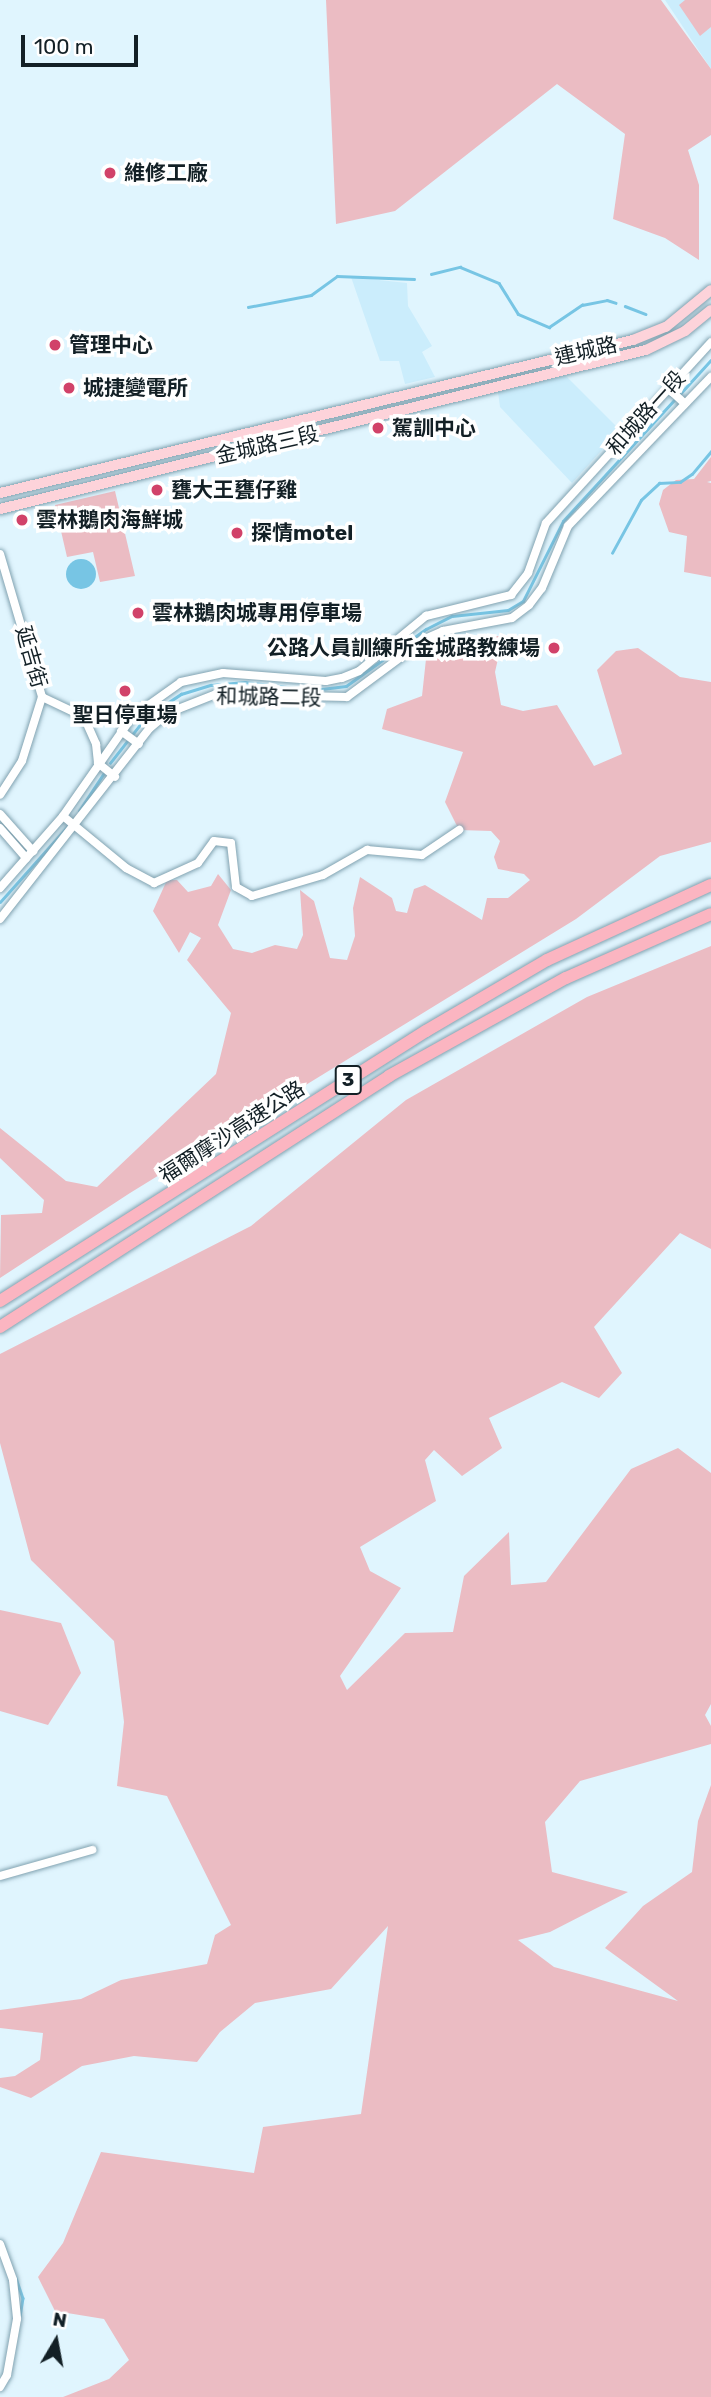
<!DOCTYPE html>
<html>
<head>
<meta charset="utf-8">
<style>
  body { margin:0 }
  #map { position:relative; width:711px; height:2397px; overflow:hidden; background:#e0f5fe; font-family:Rubik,"Noto Sans TC",sans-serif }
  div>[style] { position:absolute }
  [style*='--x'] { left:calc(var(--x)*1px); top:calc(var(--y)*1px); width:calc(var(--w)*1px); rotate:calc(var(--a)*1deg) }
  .built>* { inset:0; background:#cbedfc }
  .green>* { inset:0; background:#ebbcc3 }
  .water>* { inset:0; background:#77c5e4 }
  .round { border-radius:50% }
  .stream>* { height:2.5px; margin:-1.25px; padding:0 1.25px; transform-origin:1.25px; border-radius:1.25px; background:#77c5e4 }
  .roads { filter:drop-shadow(0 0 2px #81a2b0) drop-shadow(0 0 2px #81a2b0) }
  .minor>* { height:8px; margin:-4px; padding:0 4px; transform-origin:4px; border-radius:4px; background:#fff }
  .major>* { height:10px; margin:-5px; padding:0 5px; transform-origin:5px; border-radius:5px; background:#fdd3da }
  .highway>* { height:12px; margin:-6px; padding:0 6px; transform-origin:6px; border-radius:6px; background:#fbb5c1 }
  .dots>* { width:19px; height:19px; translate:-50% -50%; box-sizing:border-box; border:4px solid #fff; border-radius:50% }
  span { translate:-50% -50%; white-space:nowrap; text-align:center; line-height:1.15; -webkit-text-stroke:7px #fff; paint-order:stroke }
  .shield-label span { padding:2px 5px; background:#fff; border:2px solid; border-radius:5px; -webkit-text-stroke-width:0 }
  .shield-label { font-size:19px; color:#132026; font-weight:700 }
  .poi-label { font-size:21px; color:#132026; font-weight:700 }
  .left { translate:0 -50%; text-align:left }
  .right { translate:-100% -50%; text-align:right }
  .street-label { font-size:21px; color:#132026 }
  .north { position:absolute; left:21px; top:2306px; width:70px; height:70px; -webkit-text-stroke:5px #fff; paint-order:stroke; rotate:10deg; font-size:19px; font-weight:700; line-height:28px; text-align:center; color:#132026 }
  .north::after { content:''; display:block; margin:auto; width:24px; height:32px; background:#132026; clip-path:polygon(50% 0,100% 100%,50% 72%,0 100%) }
  .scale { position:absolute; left:21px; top:35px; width:117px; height:32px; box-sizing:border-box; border:4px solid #132026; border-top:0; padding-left:9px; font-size:21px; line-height:24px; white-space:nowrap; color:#132026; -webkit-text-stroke:5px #fff; paint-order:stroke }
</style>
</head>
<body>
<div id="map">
  <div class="built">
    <i style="clip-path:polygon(665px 0,711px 0,711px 69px)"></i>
    <i style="clip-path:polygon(351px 277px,407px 283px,408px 306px,432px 346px,422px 352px,435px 377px,405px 384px,399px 361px,380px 361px)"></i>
    <i style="clip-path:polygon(566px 376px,620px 430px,572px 483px,500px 407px,498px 392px)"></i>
  </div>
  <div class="green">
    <i style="clip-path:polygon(326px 0,661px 0,711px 69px,711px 135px,688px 150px,699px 185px,699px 260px,665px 238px,613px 219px,625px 134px,557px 84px,395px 211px,336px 224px)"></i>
    <i style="clip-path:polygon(685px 0,711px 0,711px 27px,700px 36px,679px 5px)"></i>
    <i style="clip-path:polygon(711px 457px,711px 481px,707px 482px,711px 483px,711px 577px,684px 572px,687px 536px,669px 532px,659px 504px,663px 490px,676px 480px,694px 479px)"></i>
    <i style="clip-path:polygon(115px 491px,135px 576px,100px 582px,93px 552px,67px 557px,55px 505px)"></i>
    <i style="clip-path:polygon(498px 636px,503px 637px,495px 672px,501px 705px,523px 711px,557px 705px,594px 766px,622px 754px,597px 670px,616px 651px,638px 648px,680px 677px,711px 682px,711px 842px,660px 856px,576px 919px,130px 1193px,0 1278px,1px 1215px,42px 1213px,44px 1200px,0 1158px,0 1128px,66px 1181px,97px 1187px,216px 1074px,231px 1013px,187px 960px,201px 938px,190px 932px,179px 953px,153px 911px,167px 880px,177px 880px,188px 892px,211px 886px,218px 874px,231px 890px,218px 925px,233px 949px,252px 953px,275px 945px,297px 949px,303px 935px,300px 890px,314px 901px,330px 958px,347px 960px,355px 936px,353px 908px,360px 877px,392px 898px,396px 911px,407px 913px,414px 889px,425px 885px,482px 920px,487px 898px,508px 898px,530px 880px,524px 874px,498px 869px,494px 857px,500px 841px,491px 831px,459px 830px,445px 802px,463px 752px,382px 729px,387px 709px,422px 696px,426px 659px,444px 639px)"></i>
    <i style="clip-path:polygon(711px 946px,711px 1249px,680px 1233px,594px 1327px,622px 1373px,599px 1398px,562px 1382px,489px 1418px,502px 1448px,462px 1476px,434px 1450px,425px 1460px,436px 1501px,360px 1547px,370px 1571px,401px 1588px,340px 1676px,347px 1690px,405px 1633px,453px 1632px,464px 1576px,509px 1532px,511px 1585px,546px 1582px,631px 1469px,678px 1448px,711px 1473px,711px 1704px,705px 1715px,711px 1726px,711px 1744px,580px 1781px,545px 1822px,552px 1872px,628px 1892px,550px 1932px,518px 1940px,554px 1967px,678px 2001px,605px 1948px,643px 1906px,692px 1872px,698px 1821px,711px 1785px,711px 2397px,63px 2397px,109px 2379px,129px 2360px,104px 2319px,55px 2311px,38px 2277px,63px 2243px,101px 2152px,254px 2173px,263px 2127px,361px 2114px,388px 1926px,331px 1989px,255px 2003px,220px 2032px,197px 2062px,134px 2056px,82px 2066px,31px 2098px,0 2087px,0 2078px,15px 2076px,40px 2060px,43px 2033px,0 2028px,0 2010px,81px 1999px,121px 1980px,207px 1964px,215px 1935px,231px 1925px,167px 1796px,117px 1786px,124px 1722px,114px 1641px,31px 1560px,0 1443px,0 1354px,251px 1226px,406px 1100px,587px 997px)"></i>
    <i style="clip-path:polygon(0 1610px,61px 1623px,81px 1673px,48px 1725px,0 1711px)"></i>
  </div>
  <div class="water">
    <i class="round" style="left:66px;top:559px;width:30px;height:30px"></i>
  </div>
  <div class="stream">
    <i style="--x:431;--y:274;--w:30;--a:-14"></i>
    <i style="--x:460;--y:267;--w:42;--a:22.3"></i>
    <i style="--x:499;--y:283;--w:36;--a:58"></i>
    <i style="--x:518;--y:314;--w:34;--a:23"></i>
    <i style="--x:549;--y:327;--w:40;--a:-34"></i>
    <i style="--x:582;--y:305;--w:25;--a:-11"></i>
    <i style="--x:607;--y:300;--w:9;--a:18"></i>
    <i style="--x:625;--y:306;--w:22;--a:21"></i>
    <i style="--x:248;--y:307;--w:64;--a:-10.8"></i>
    <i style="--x:311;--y:295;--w:32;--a:-36"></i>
    <i style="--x:337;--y:276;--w:77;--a:2.2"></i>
    <i style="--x:679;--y:395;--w:47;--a:-47.6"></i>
    <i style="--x:612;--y:553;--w:60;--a:-61.3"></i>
    <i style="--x:641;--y:500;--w:25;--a:-43"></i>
    <i style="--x:659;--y:483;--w:21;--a:-3"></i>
    <i style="--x:680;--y:482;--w:14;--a:-34"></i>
    <i style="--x:692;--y:474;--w:30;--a:-50"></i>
    <i style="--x:110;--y:763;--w:58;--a:-52"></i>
    <i style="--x:146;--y:717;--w:42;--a:-33.3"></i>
    <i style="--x:181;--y:694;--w:31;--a:-17"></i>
    <i style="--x:211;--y:685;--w:34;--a:-5"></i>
    <i style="--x:245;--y:682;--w:68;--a:6.7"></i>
    <i style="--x:313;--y:690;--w:33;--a:-7"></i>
    <i style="--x:346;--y:686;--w:98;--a:-35.5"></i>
    <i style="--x:426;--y:629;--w:29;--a:-27"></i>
    <i style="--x:452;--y:616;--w:56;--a:-6.1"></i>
    <i style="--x:508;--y:610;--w:17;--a:-31"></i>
    <i style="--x:523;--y:601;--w:89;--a:-63.4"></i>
    <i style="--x:563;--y:521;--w:166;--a:-47.4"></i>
    <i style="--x:79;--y:811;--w:45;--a:-56.7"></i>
    <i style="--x:0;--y:902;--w:101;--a:-48.2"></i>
    <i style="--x:16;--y:2278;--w:21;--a:71"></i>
    <i style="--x:23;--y:2298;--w:18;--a:99"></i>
  </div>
  <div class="roads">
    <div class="minor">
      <i style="--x:668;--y:388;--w:23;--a:43"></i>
      <i style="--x:0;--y:554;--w:149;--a:73.6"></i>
      <i style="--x:42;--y:697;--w:67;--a:107.4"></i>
      <i style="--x:22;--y:761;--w:40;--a:122.9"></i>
      <i style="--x:42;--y:697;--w:47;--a:25.5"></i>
      <i style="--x:84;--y:717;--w:30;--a:66"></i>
      <i style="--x:96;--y:744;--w:19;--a:84"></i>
      <i style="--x:98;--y:763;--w:22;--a:39"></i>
      <i style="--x:121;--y:731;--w:22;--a:36"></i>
      <i style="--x:0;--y:814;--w:50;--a:48.3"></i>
      <i style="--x:63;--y:816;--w:82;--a:39.5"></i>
      <i style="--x:126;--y:868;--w:32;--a:28"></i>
      <i style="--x:154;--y:883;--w:48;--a:-24.4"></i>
      <i style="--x:198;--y:863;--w:27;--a:-54"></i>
      <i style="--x:214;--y:841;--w:17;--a:7"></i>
      <i style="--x:231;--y:843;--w:44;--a:83.5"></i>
      <i style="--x:236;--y:887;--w:18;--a:29"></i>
      <i style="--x:252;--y:896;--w:74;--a:-16.5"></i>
      <i style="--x:323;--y:875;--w:51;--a:-29.6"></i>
      <i style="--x:367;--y:850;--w:55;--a:5.2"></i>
      <i style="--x:422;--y:855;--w:45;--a:-34"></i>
      <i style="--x:0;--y:828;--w:40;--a:49"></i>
      <i style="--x:0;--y:888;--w:96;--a:-48.8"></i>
      <i style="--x:63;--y:816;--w:121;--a:-55.1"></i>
      <i style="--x:132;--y:717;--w:60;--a:-35.5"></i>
      <i style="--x:181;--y:682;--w:43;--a:-12.1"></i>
      <i style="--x:223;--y:673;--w:103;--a:4.4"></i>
      <i style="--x:326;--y:681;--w:16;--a:-11"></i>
      <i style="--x:342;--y:678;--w:18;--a:-22"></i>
      <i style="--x:359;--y:671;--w:87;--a:-39.4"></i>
      <i style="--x:426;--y:616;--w:88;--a:-13.9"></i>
      <i style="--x:511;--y:595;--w:28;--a:-52"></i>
      <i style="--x:528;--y:573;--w:53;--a:-70.2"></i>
      <i style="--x:546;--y:523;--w:245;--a:-47.6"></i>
      <i style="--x:0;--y:919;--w:243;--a:-51.9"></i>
      <i style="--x:150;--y:728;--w:23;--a:-40"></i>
      <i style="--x:168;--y:713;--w:52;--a:-21.6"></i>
      <i style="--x:216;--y:694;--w:131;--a:1.3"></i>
      <i style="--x:347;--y:697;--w:97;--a:-36.6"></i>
      <i style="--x:425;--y:639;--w:20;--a:-24"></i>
      <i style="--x:443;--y:631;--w:70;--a:-10.7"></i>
      <i style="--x:512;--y:618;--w:21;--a:-37"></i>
      <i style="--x:529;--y:605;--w:21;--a:-53"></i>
      <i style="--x:542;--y:588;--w:67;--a:-67.2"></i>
      <i style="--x:568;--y:526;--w:207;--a:-46.2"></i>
      <i style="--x:0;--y:1876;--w:96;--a:-15.8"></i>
      <i style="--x:0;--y:2244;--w:38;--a:70"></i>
      <i style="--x:13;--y:2280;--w:39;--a:84"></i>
      <i style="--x:17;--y:2319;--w:57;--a:100.1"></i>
      <i style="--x:7;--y:2375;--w:14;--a:120"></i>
    </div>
    <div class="major">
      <i style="--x:0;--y:493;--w:651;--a:-13.59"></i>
      <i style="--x:633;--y:340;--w:35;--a:-22"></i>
      <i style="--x:666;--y:327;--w:58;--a:-39.4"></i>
      <i style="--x:0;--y:509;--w:665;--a:-13.83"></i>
      <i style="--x:646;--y:350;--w:43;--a:-26"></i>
      <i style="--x:685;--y:331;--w:33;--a:-39"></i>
    </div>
    <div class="highway">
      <i style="--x:0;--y:1301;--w:504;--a:-32.37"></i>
      <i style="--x:426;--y:1031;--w:140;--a:-30.4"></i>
      <i style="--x:547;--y:960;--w:180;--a:-24.6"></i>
      <i style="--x:0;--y:1327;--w:463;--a:-32.8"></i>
      <i style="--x:389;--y:1076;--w:202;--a:-29"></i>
      <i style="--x:566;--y:978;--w:158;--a:-23.8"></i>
    </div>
  </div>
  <div class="dots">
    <i style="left:110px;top:173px;background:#d14269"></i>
    <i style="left:55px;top:345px;background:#d14269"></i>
    <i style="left:69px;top:388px;background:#d14269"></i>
    <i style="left:378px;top:428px;background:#d14269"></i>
    <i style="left:157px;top:490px;background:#d14269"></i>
    <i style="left:22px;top:520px;background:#d14269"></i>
    <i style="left:237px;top:533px;background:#d14269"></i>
    <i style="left:138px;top:613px;background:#d14269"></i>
    <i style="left:554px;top:648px;background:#d14269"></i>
    <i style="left:125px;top:691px;background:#d14269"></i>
  </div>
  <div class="shield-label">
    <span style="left:348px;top:1080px">3</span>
  </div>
  <div class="poi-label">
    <span class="left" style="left:124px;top:173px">維修工廠</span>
    <span class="left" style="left:69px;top:345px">管理中心</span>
    <span class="left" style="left:83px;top:388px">城捷變電所</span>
    <span class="left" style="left:392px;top:428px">駕訓中心</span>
    <span class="left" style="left:171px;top:490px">甕大王甕仔雞</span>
    <span class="left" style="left:36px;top:520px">雲林鵝肉海鮮城</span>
    <span class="left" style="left:251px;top:533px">探情motel</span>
    <span class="left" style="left:152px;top:613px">雲林鵝肉城專用停車場</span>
    <span class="right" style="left:540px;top:648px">公路人員訓練所金城路教練場</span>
    <span style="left:125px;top:715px">聖日停車場</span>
  </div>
  <div class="street-label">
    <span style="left:586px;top:351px;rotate:-13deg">連城路</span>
    <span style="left:646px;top:413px;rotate:-48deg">和城路一段</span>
    <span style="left:267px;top:445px;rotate:-13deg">金城路三段</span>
    <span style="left:31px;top:657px;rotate:74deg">延吉街</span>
    <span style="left:269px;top:697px;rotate:1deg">和城路二段</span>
    <span style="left:232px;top:1132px;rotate:-33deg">福爾摩沙高速公路</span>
  </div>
  <div class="north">N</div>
  <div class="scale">100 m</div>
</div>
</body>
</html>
